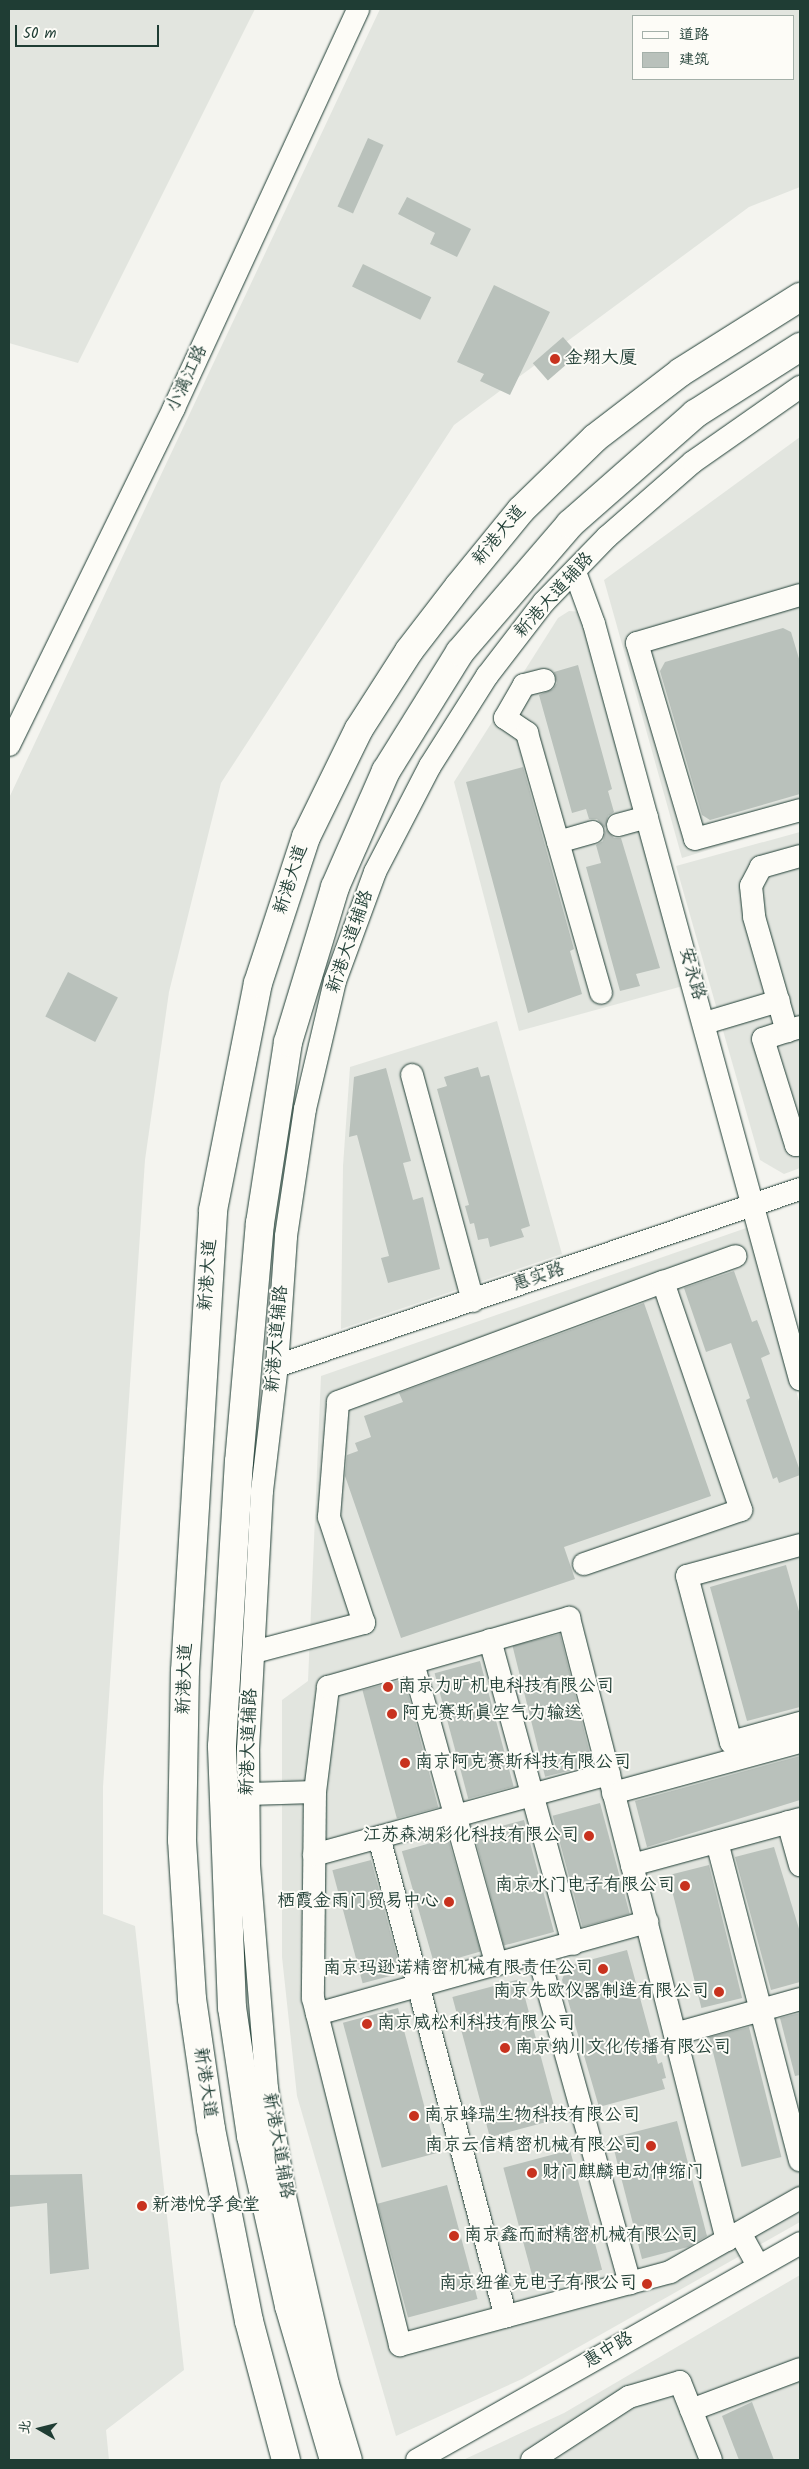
<!DOCTYPE html>
<html>
<head>
<meta charset="utf-8">
<style>
  body { margin:0 }
  #map { position:relative; width:809px; height:2469px; overflow:hidden; background:#f4f4ef; font-family:Kalam,"LXGW WenKai TC",sans-serif }
  div>[style] { position:absolute }
  [style*='--x'] { left:calc(var(--x)*1px); top:calc(var(--y)*1px); width:calc(var(--w)*1px); rotate:calc(var(--a)*1deg) }
  .built>* { inset:0; background:#e2e5df }
  .building>* { inset:0; background:#b9c1bb; transform-origin:0 0 }
  .roads { filter:drop-shadow(0 0 1px #1f3d34) drop-shadow(0 0 1px #1f3d34) }
  .minor>* { height:22px; margin:-11px; padding:0 11px; transform-origin:11px; border-radius:11px; background:#fdfcf7 }
  .major>* { height:28px; margin:-14px; padding:0 14px; transform-origin:14px; border-radius:14px; background:#fdfcf7 }
  .dots>* { width:14px; height:14px; translate:-50% -50%; box-sizing:border-box; border:2px solid #fdfcf7; border-radius:50% }
  span { translate:-50% -50%; white-space:nowrap; text-align:center; line-height:1.15; -webkit-text-stroke:4px #fdfcf7; paint-order:stroke }
  .poi-label { font-size:18px; color:#1f3d34 }
  .left { translate:0 -50%; text-align:left }
  .right { translate:-100% -50%; text-align:right }
  .street-label { font-size:18px; color:#1f3d34 }
  .frame { position:absolute; inset:0; border:10px solid #1f3d34; pointer-events:none }
  .legend { position:absolute; left:632px; top:15px; width:162px; height:65px; box-sizing:border-box; background:#fdfcf7; border:1px solid #a4b0a9; margin:0; padding:6px 9px; list-style:none; font-size:15px; color:#1f3d34 }
  .legend li { display:flex; align-items:center; gap:10px; height:25px }
  .legend b { width:25px; border:1px solid #a4b0a9 }
  .north { position:absolute; left:15px; top:2404px; width:50px; height:50px; -webkit-text-stroke:4px #fdfcf7; paint-order:stroke; rotate:278deg; font-size:14px; font-weight:700; line-height:20px; text-align:center; color:#1f3d34 }
  .north::after { content:''; display:block; margin:auto; width:18px; height:22px; background:#1f3d34; clip-path:polygon(50% 0,100% 100%,50% 72%,0 100%) }
  .scale { position:absolute; left:15px; top:25px; width:144px; height:22px; box-sizing:border-box; border:2px solid #1f3d34; border-top:0; padding-left:6px; font-size:15px; line-height:18px; white-space:nowrap; color:#1f3d34; -webkit-text-stroke:4px #fdfcf7; paint-order:stroke }
</style>
</head>
<body>
<div id="map">
  <div class="built">
    <i style="clip-path:polygon(9px 9px,255px 9px,78px 363px,9px 343px)"></i>
    <i style="clip-path:polygon(evenodd,380px 9px,800px 9px,800px 187px,749px 207px,454px 425px,221px 783px,169px 992px,145px 1160px,103px 1787px,103px 1914px,135px 1926px,184px 2370px,106px 2430px,109px 2460px,9px 2460px,9px 798px,380px 9px,633px 16px,793px 16px,793px 79px,633px 79px,633px 16px)"></i>
    <i style="clip-path:polygon(800px 437px,800px 822px,682px 858px,604px 580px)"></i>
    <i style="clip-path:polygon(569px 611px,583px 612px,683px 986px,519px 1031px,454px 782px,558px 618px)"></i>
    <i style="clip-path:polygon(800px 832px,800px 1168px,784px 1174px,760px 1160px,676px 866px)"></i>
    <i style="clip-path:polygon(497px 1021px,562px 1254px,341px 1329px,343px 1166px,350px 1067px)"></i>
    <i style="clip-path:polygon(752px 1226px,800px 1405px,800px 2222px,522px 2379px,396px 2436px,297px 2096px,282px 1957px,282px 1700px,308px 1681px,321px 1376px)"></i>
    <i style="clip-path:polygon(800px 2275px,800px 2460px,463px 2460px,564px 2413px)"></i>
  </div>
  <div class="building">
    <i style="left:368px;top:138px;width:17px;height:75px;rotate:24deg"></i>
    <i style="clip-path:polygon(407px 197px,471px 229px,457px 257px,430px 244px,435px 233px,398px 214px)"></i>
    <i style="left:363px;top:264px;width:76px;height:25px;rotate:26deg"></i>
    <i style="clip-path:polygon(494px 285px,550px 312px,510px 395px,480px 381px,484px 374px,457px 362px)"></i>
    <i style="left:563px;top:337px;width:23px;height:40px;rotate:49deg"></i>
    <i style="clip-path:polygon(783px 628px,791px 632px,800px 662px,800px 794px,710px 820px,702px 815px,660px 671px,665px 662px)"></i>
    <i style="clip-path:polygon(578px 665px,612px 789px,608px 791px,614px 812px,608px 816px,605px 828px,597px 819px,589px 819px,586px 809px,572px 813px,539px 695px,553px 689px,557px 683px,554px 672px)"></i>
    <i style="clip-path:polygon(523px 767px,574px 949px,570px 951px,582px 994px,528px 1013px,466px 782px)"></i>
    <i style="clip-path:polygon(606px 829px,614px 838px,621px 838px,660px 968px,636px 974px,640px 986px,620px 991px,586px 867px,601px 863px,596px 845px,603px 841px)"></i>
    <i style="left:68px;top:972px;width:56px;height:50px;rotate:27deg"></i>
    <i style="clip-path:polygon(478px 1067px,481px 1077px,489px 1075px,530px 1226px,521px 1229px,524px 1237px,490px 1247px,488px 1238px,478px 1240px,474px 1223px,470px 1224px,465px 1206px,469px 1205px,437px 1089px,447px 1086px,444px 1077px)"></i>
    <i style="clip-path:polygon(386px 1068px,411px 1161px,403px 1163px,413px 1200px,423px 1197px,440px 1269px,388px 1283px,381px 1258px,389px 1256px,357px 1135px,349px 1137px,354px 1077px)"></i>
    <i style="clip-path:polygon(734px 1271px,752px 1322px,757px 1320px,770px 1354px,761px 1358px,800px 1471px,800px 1475px,779px 1483px,777px 1477px,773px 1479px,746px 1400px,750px 1398px,731px 1343px,706px 1352px,684px 1288px)"></i>
    <i style="clip-path:polygon(644px 1303px,711px 1496px,564px 1547px,575px 1579px,401px 1638px,345px 1476px,347px 1455px,358px 1451px,355px 1443px,371px 1437px,364px 1416px,403px 1402px,399px 1393px)"></i>
    <i style="clip-path:polygon(786px 1565px,800px 1615px,800px 1707px,747px 1721px,710px 1587px)"></i>
    <i style="left:560px;top:1634px;width:135px;height:49px;rotate:76deg"></i>
    <i style="left:480px;top:1661px;width:130px;height:47px;rotate:75deg"></i>
    <i style="left:404px;top:1679px;width:133px;height:43px;rotate:75deg"></i>
    <i style="clip-path:polygon(800px 1756px,800px 1800px,647px 1847px,635px 1801px)"></i>
    <i style="left:600px;top:1803px;width:115px;height:49px;rotate:75deg"></i>
    <i style="left:524px;top:1820px;width:116px;height:52px;rotate:75deg"></i>
    <i style="left:448px;top:1838px;width:118px;height:48px;rotate:74deg"></i>
    <i style="clip-path:polygon(774px 1847px,800px 1932px,800px 1982px,771px 1990px,735px 1857px)"></i>
    <i style="left:371px;top:1860px;width:117px;height:40px;rotate:75deg"></i>
    <i style="left:709px;top:1865px;width:137px;height:42px;rotate:76deg"></i>
    <i style="clip-path:polygon(627px 1950px,658px 2064px,662px 2062px,666px 2078px,662px 2079px,665px 2089px,599px 2107px,562px 1980px,567px 1966px)"></i>
    <i style="left:520px;top:1979px;width:145px;height:70px;rotate:75deg"></i>
    <i style="left:398px;top:2008px;width:150px;height:57px;rotate:75deg"></i>
    <i style="clip-path:polygon(800px 2013px,800px 2075px,795px 2076px,780px 2018px)"></i>
    <i style="left:749px;top:2027px;width:134px;height:41px;rotate:76deg"></i>
    <i style="clip-path:polygon(677px 2121px,707px 2236px,688px 2247px,642px 2259px,611px 2138px)"></i>
    <i style="left:570px;top:2150px;width:124px;height:69px;rotate:75deg"></i>
    <i style="clip-path:polygon(82px 2174px,89px 2269px,50px 2274px,47px 2203px,9px 2207px,9px 2175px)"></i>
    <i style="left:447px;top:2185px;width:118px;height:72px;rotate:75deg"></i>
    <i style="clip-path:polygon(752px 2402px,774px 2460px,739px 2460px,722px 2416px)"></i>
  </div>
  <div class="roads">
    <div class="minor">
      <i style="--x:575;--y:572;--w:55;--a:69.9"></i>
      <i style="--x:594;--y:624;--w:783;--a:74.74"></i>
      <i style="--x:800;--y:595;--w:170;--a:163.6"></i>
      <i style="--x:637;--y:643;--w:204;--a:73.5"></i>
      <i style="--x:695;--y:839;--w:109;--a:-15.4"></i>
      <i style="--x:544;--y:680;--w:21;--a:166"></i>
      <i style="--x:524;--y:685;--w:38;--a:120"></i>
      <i style="--x:505;--y:718;--w:27;--a:34"></i>
      <i style="--x:527;--y:733;--w:270;--a:74.1"></i>
      <i style="--x:9;--y:745;--w:375;--a:-63.9"></i>
      <i style="--x:174;--y:408;--w:439;--a:-65.2"></i>
      <i style="--x:618;--y:825;--w:30;--a:-15"></i>
      <i style="--x:558;--y:842;--w:36;--a:-16"></i>
      <i style="--x:800;--y:856;--w:41;--a:164.2"></i>
      <i style="--x:761;--y:867;--w:21;--a:118"></i>
      <i style="--x:751;--y:886;--w:31;--a:84"></i>
      <i style="--x:754;--y:917;--w:119;--a:73.9"></i>
      <i style="--x:787;--y:1031;--w:14;--a:-17"></i>
      <i style="--x:705;--y:1023;--w:77;--a:-16.6"></i>
      <i style="--x:787;--y:1031;--w:25;--a:162"></i>
      <i style="--x:763;--y:1039;--w:111;--a:72.7"></i>
      <i style="--x:796;--y:1145;--w:4;--a:-27"></i>
      <i style="--x:412;--y:1075;--w:234;--a:74.9"></i>
      <i style="--x:663;--y:1282;--w:77;--a:-19.6"></i>
      <i style="--x:277;--y:1366;--w:552;--a:-18.7"></i>
      <i style="--x:800;--y:1545;--w:117;--a:164.7"></i>
      <i style="--x:687;--y:1576;--w:172;--a:75.2"></i>
      <i style="--x:731;--y:1742;--w:72;--a:-15.4"></i>
      <i style="--x:490;--y:1640;--w:315;--a:74.7"></i>
      <i style="--x:254;--y:1652;--w:114;--a:-14.8"></i>
      <i style="--x:364;--y:1623;--w:112;--a:-108.3"></i>
      <i style="--x:329;--y:1517;--w:115;--a:-85.5"></i>
      <i style="--x:338;--y:1402;--w:346;--a:-20.3"></i>
      <i style="--x:663;--y:1282;--w:241;--a:71.1"></i>
      <i style="--x:741;--y:1510;--w:166;--a:161"></i>
      <i style="--x:413;--y:1663;--w:313;--a:74.5"></i>
      <i style="--x:315;--y:1792;--w:106;--a:-82.9"></i>
      <i style="--x:328;--y:1687;--w:251;--a:-16"></i>
      <i style="--x:569;--y:1618;--w:255;--a:75.7"></i>
      <i style="--x:632;--y:1865;--w:174;--a:-15.3"></i>
      <i style="--x:613;--y:1793;--w:194;--a:-15.3"></i>
      <i style="--x:248;--y:1794;--w:67;--a:-1.7"></i>
      <i style="--x:315;--y:1792;--w:206;--a:90.6"></i>
      <i style="--x:313;--y:1998;--w:358;--a:75.9"></i>
      <i style="--x:400;--y:2345;--w:280;--a:-15.1"></i>
      <i style="--x:670;--y:2272;--w:150;--a:-29.6"></i>
      <i style="--x:788;--y:1822;--w:45;--a:74.4"></i>
      <i style="--x:379;--y:1837;--w:496;--a:75.2"></i>
      <i style="--x:717;--y:1842;--w:329;--a:75.4"></i>
      <i style="--x:314;--y:1855;--w:306;--a:-15.4"></i>
      <i style="--x:632;--y:1865;--w:387;--a:75.8"></i>
      <i style="--x:538;--y:1954;--w:342;--a:74.4"></i>
      <i style="--x:317;--y:2014;--w:343;--a:-15.6"></i>
      <i style="--x:675;--y:2034;--w:130;--a:-15.6"></i>
      <i style="--x:740;--y:2233;--w:38;--a:61"></i>
      <i style="--x:691;--y:2410;--w:116;--a:-20.6"></i>
      <i style="--x:351;--y:2460;--w:79;--a:-106.8"></i>
      <i style="--x:328;--y:2384;--w:193;--a:-102.9"></i>
      <i style="--x:285;--y:2196;--w:109;--a:-99.5"></i>
      <i style="--x:267;--y:2089;--w:226;--a:-94.6"></i>
      <i style="--x:249;--y:1864;--w:115;--a:-90.5"></i>
      <i style="--x:248;--y:1749;--w:258;--a:-86.9"></i>
      <i style="--x:262;--y:1491;--w:126;--a:-83.2"></i>
      <i style="--x:277;--y:1366;--w:130;--a:-86"></i>
      <i style="--x:286;--y:1236;--w:128;--a:-81.5"></i>
      <i style="--x:305;--y:1109;--w:131;--a:-76.8"></i>
      <i style="--x:335;--y:981;--w:116;--a:-69.8"></i>
      <i style="--x:375;--y:872;--w:119;--a:-62.6"></i>
      <i style="--x:430;--y:766;--w:107;--a:-57.7"></i>
      <i style="--x:487;--y:676;--w:93;--a:-52.4"></i>
      <i style="--x:544;--y:602;--w:91;--a:-45.9"></i>
      <i style="--x:607;--y:537;--w:114;--a:-41.1"></i>
      <i style="--x:693;--y:462;--w:131;--a:-35"></i>
      <i style="--x:417;--y:2460;--w:440;--a:-29.5"></i>
      <i style="--x:532;--y:2460;--w:116;--a:-33"></i>
      <i style="--x:629;--y:2397;--w:53;--a:-16.4"></i>
      <i style="--x:680;--y:2382;--w:84;--a:68.3"></i>
    </div>
    <div class="major">
      <i style="--x:286;--y:2460;--w:144;--a:-104.9"></i>
      <i style="--x:249;--y:2321;--w:196;--a:-101.2"></i>
      <i style="--x:211;--y:2129;--w:131;--a:-98.3"></i>
      <i style="--x:192;--y:1999;--w:159;--a:-93.6"></i>
      <i style="--x:182;--y:1840;--w:169;--a:-89"></i>
      <i style="--x:185;--y:1671;--w:462;--a:-86.5"></i>
      <i style="--x:213;--y:1210;--w:231;--a:-78.8"></i>
      <i style="--x:258;--y:983;--w:154;--a:-71.8"></i>
      <i style="--x:306;--y:837;--w:120;--a:-63.9"></i>
      <i style="--x:359;--y:729;--w:93;--a:-57.3"></i>
      <i style="--x:409;--y:651;--w:82;--a:-52.4"></i>
      <i style="--x:459;--y:586;--w:98;--a:-50.8"></i>
      <i style="--x:521;--y:510;--w:103;--a:-44.2"></i>
      <i style="--x:595;--y:438;--w:108;--a:-37.5"></i>
      <i style="--x:681;--y:372;--w:141;--a:-32.2"></i>
      <i style="--x:334;--y:2460;--w:160;--a:-106.3"></i>
      <i style="--x:289;--y:2306;--w:174;--a:-102.6"></i>
      <i style="--x:251;--y:2136;--w:129;--a:-98.4"></i>
      <i style="--x:232;--y:2008;--w:262;--a:-92.2"></i>
      <i style="--x:222;--y:1746;--w:285;--a:-86.6"></i>
      <i style="--x:239;--y:1462;--w:240;--a:-85"></i>
      <i style="--x:260;--y:1223;--w:183;--a:-81.2"></i>
      <i style="--x:288;--y:1042;--w:162;--a:-73.1"></i>
      <i style="--x:335;--y:887;--w:127;--a:-66.3"></i>
      <i style="--x:386;--y:771;--w:140;--a:-58.1"></i>
      <i style="--x:460;--y:652;--w:169;--a:-49.3"></i>
      <i style="--x:570;--y:524;--w:167;--a:-41.3"></i>
      <i style="--x:695;--y:414;--w:125;--a:-32.5"></i>
    </div>
  </div>
  <div class="dots">
    <i style="left:555px;top:359px;background:#c8321e"></i>
    <i style="left:388px;top:1687px;background:#c8321e"></i>
    <i style="left:392px;top:1714px;background:#c8321e"></i>
    <i style="left:405px;top:1763px;background:#c8321e"></i>
    <i style="left:589px;top:1836px;background:#c8321e"></i>
    <i style="left:685px;top:1886px;background:#c8321e"></i>
    <i style="left:449px;top:1902px;background:#c8321e"></i>
    <i style="left:603px;top:1969px;background:#c8321e"></i>
    <i style="left:719px;top:1992px;background:#c8321e"></i>
    <i style="left:367px;top:2024px;background:#c8321e"></i>
    <i style="left:505px;top:2048px;background:#c8321e"></i>
    <i style="left:414px;top:2116px;background:#c8321e"></i>
    <i style="left:651px;top:2146px;background:#c8321e"></i>
    <i style="left:532px;top:2173px;background:#c8321e"></i>
    <i style="left:142px;top:2206px;background:#c8321e"></i>
    <i style="left:454px;top:2236px;background:#c8321e"></i>
    <i style="left:647px;top:2284px;background:#c8321e"></i>
  </div>
  <div class="poi-label">
    <span class="left" style="left:565px;top:359px">金翔大厦</span>
    <span class="left" style="left:398px;top:1687px">南京力旷机电科技有限公司</span>
    <span class="left" style="left:402px;top:1714px">阿克赛斯真空气力输送</span>
    <span class="left" style="left:415px;top:1763px">南京阿克赛斯科技有限公司</span>
    <span class="right" style="left:579px;top:1836px">江苏森湖彩化科技有限公司</span>
    <span class="right" style="left:675px;top:1886px">南京水门电子有限公司</span>
    <span class="right" style="left:439px;top:1902px">栖霞金雨门贸易中心</span>
    <span class="right" style="left:593px;top:1969px">南京玛逊诺精密机械有限责任公司</span>
    <span class="right" style="left:709px;top:1992px">南京先欧仪器制造有限公司</span>
    <span class="left" style="left:377px;top:2024px">南京威松利科技有限公司</span>
    <span class="left" style="left:515px;top:2048px">南京纳川文化传播有限公司</span>
    <span class="left" style="left:424px;top:2116px">南京蜂瑞生物科技有限公司</span>
    <span class="right" style="left:641px;top:2146px">南京云信精密机械有限公司</span>
    <span class="left" style="left:542px;top:2173px">财门麒麟电动伸缩门</span>
    <span class="left" style="left:152px;top:2206px">新港悦孚食堂</span>
    <span class="left" style="left:464px;top:2236px">南京鑫而耐精密机械有限公司</span>
    <span class="right" style="left:637px;top:2284px">南京纽雀克电子有限公司</span>
  </div>
  <div class="street-label">
    <span style="left:188px;top:379px;rotate:-65deg">小漓江路</span>
    <span style="left:500px;top:536px;rotate:-50deg">新港大道</span>
    <span style="left:555px;top:596px;rotate:-48deg">新港大道辅路</span>
    <span style="left:292px;top:880px;rotate:-72deg">新港大道</span>
    <span style="left:351px;top:942px;rotate:-71deg">新港大道辅路</span>
    <span style="left:691px;top:974px;rotate:74deg">安永路</span>
    <span style="left:209px;top:1275px;rotate:-86deg">新港大道</span>
    <span style="left:539px;top:1278px;rotate:-19deg">惠实路</span>
    <span style="left:278px;top:1339px;rotate:-85deg">新港大道辅路</span>
    <span style="left:186px;top:1679px;rotate:-88deg">新港大道</span>
    <span style="left:250px;top:1742px;rotate:-88deg">新港大道辅路</span>
    <span style="left:204px;top:2083px;rotate:82deg">新港大道</span>
    <span style="left:277px;top:2146px;rotate:80deg">新港大道辅路</span>
    <span style="left:609px;top:2351px;rotate:-30deg">惠中路</span>
  </div>
  <div class="frame"></div>
  <ul class="legend">
  <li><b style="height:6px;background:#fdfcf7"></b>道路</li>
  <li><b style="height:14px;background:#b9c1bb"></b>建筑</li>
  </ul>
  <div class="north">北</div>
  <div class="scale">50 m</div>
</div>
</body>
</html>
